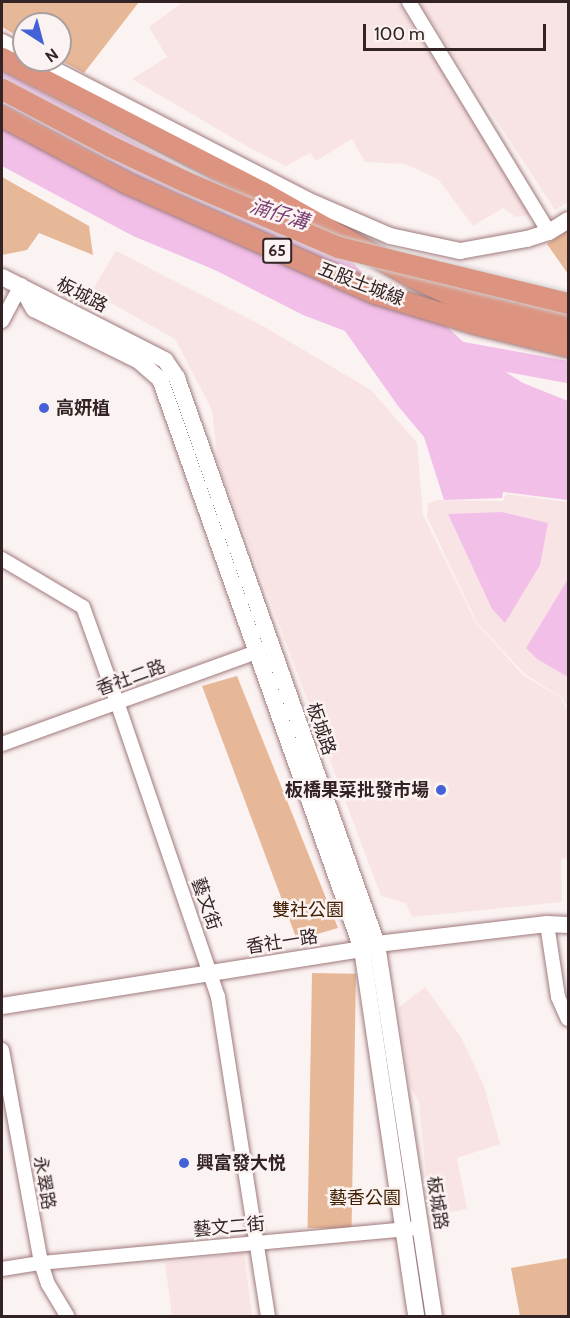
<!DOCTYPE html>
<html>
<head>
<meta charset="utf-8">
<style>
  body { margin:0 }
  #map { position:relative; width:570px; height:1318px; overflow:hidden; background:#fbf2f2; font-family:Cabin,"Noto Sans TC",sans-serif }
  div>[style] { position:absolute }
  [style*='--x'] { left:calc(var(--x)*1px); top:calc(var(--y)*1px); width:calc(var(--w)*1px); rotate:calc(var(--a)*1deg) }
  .built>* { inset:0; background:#f9e4e5 }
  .green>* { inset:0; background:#e7b897; transform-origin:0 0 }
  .water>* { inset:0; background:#f2bfe9 }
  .river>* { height:22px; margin:-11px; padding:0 11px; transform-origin:11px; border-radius:11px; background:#f2bfe9 }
  .roads { filter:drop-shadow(0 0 2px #a07a7c) drop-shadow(0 0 2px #a07a7c) }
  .minor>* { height:14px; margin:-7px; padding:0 7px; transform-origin:7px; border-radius:7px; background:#fff }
  .tertiary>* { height:16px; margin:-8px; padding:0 8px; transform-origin:8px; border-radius:8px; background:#fff }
  .trunk>* { height:21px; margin:-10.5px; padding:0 10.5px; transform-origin:10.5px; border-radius:10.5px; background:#dc9480 }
  .bridges { filter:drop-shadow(0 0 2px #d2cfcf) drop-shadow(0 0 2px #d2cfcf) }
  .trunk-bridge>* { height:21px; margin:-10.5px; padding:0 10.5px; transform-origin:10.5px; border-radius:10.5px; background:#dc9480 }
  .dots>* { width:16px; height:16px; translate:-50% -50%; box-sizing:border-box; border:3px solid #fbf2f2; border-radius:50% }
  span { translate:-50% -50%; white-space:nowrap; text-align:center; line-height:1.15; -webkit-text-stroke:5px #fbf2f2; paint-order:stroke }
  .shield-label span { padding:2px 4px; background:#fbf2f2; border:2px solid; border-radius:4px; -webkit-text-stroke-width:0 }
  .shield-label { font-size:16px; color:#332324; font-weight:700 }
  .street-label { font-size:18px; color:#332324 }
  .poi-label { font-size:18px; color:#332324; font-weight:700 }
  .left { translate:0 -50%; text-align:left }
  .right { translate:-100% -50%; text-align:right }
  .park-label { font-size:18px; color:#432103 }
  .water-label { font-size:20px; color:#783c70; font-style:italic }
  .frame { position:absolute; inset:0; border:3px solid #332324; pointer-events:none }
  .north { position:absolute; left:12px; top:12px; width:60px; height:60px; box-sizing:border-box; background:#fbf2f2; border:2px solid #ab9fa0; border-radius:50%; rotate:144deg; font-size:16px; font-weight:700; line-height:24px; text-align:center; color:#332324 }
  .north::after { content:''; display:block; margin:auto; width:21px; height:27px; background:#4462d5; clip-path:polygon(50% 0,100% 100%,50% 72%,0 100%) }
  .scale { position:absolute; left:363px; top:24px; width:183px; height:27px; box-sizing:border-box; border:3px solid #332324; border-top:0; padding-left:8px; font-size:18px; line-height:21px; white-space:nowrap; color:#332324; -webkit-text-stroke:4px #fbf2f2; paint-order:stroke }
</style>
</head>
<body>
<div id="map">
  <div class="built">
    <i style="clip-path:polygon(183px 2px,397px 2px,460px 95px,534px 214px,516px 217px,503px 208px,473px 226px,438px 179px,405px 164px,365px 162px,352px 139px,316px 161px,310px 153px,286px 166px,250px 148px,132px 79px,167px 57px,149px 27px)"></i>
    <i style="clip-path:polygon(419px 2px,568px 2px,568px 202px,555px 210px)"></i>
    <i style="clip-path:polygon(116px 251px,263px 326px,371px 390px,417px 443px,423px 515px,476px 623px,523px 675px,561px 698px,567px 710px,568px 858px,561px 859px,562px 902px,412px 917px,406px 903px,381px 896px,218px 462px,212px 410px,175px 339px,91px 292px)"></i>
    <i style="clip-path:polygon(506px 494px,568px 502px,568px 709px,562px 698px,525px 674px,477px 623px,427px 517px,428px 503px,438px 500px,503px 501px)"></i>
    <i style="clip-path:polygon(425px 987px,461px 1037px,484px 1086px,500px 1144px,457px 1158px,467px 1209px,430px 1216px,419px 1102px,410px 1086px,398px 1008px)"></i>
    <i style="clip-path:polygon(244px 1252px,252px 1316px,172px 1316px,165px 1263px)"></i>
  </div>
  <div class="green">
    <i style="clip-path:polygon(2px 2px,139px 2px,84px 73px,60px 60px,60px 24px,24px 24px,24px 40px,2px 27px)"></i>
    <i style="clip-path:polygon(2px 177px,89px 226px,93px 255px,39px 233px,27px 250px,2px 255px)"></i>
    <i style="clip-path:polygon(568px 230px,568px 274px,547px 244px)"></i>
    <i style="clip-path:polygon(237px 676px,338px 928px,297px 940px,202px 686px)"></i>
    <i style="left:312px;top:973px;width:44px;height:255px;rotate:1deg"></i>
    <i style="clip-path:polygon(568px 1258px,568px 1316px,520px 1316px,511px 1268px)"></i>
  </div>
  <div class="water">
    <i style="clip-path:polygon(2px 71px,188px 171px,214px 181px,231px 195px,352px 261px,390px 307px,443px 323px,474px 352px,523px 383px,568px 401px,568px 500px,503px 492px,502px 498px,444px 500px,424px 437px,398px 406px,345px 331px,303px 315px,215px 270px,133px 236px,2px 166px)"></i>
    <i style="clip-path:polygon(502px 512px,548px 523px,540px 565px,505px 623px,492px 609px,448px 514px)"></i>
    <i style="clip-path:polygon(568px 579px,568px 677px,537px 659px,526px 648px)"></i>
  </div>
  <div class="river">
    <i style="--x:452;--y:351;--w:118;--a:10.3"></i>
  </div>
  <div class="roads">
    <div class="minor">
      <i style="--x:409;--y:2;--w:269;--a:58.7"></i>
      <i style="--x:2;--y:321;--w:40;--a:-62"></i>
      <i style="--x:2;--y:559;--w:94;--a:30.7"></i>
      <i style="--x:83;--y:607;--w:101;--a:70.3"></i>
      <i style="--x:117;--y:702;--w:312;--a:71.1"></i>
      <i style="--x:218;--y:997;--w:323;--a:81.1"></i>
      <i style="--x:2;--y:744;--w:280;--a:-19.9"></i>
      <i style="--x:547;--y:924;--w:74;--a:81.4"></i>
      <i style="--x:558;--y:997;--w:24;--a:66"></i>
      <i style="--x:2;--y:1050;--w:217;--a:79.6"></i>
      <i style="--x:41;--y:1263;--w:22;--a:72"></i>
      <i style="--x:48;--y:1284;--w:37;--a:59"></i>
      <i style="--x:2;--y:1269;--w:39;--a:-9"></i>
      <i style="--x:41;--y:1263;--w:372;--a:-5.3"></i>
    </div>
    <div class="tertiary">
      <i style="--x:2;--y:42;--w:25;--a:29"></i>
      <i style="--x:36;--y:60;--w:305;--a:27.3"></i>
      <i style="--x:307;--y:200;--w:90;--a:23.4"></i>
      <i style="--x:390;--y:236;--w:72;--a:12.1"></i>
      <i style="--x:460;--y:251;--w:68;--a:-10.2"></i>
      <i style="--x:527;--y:239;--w:23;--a:-18"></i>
      <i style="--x:549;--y:232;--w:22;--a:-32"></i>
      <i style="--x:2;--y:277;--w:183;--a:27"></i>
      <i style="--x:165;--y:360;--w:22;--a:56"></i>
      <i style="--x:177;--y:378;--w:600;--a:70.54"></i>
      <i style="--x:377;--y:944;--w:376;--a:81.3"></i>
      <i style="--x:21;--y:286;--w:26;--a:61"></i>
      <i style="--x:34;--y:309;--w:117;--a:26.3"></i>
      <i style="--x:139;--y:361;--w:28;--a:41"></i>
      <i style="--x:160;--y:379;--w:605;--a:70.49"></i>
      <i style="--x:362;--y:949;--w:371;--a:81.6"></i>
      <i style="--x:2;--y:1006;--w:364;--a:-9"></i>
      <i style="--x:362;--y:949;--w:16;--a:-18"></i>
      <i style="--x:377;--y:944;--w:171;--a:-6.7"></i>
      <i style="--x:547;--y:924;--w:21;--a:3"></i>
    </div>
    <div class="trunk">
      <i style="--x:2;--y:58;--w:292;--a:27.3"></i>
      <i style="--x:262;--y:192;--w:173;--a:29.4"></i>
      <i style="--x:413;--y:277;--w:47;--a:24.9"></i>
      <i style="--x:456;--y:297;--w:116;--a:15.9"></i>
      <i style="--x:2;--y:116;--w:142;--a:28.2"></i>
      <i style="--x:127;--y:183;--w:271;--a:23.9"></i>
      <i style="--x:375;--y:293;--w:108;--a:16.8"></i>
      <i style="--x:478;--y:324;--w:93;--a:13.7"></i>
      <i style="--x:528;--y:304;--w:41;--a:14"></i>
    </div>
  </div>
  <div class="bridges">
    <div class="trunk-bridge">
      <i style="--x:2;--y:89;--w:122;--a:27.8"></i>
      <i style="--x:110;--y:146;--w:82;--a:25.3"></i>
      <i style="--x:184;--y:181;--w:168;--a:23.2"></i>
      <i style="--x:338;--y:247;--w:237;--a:13.7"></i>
    </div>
  </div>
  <div class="dots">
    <i style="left:44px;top:408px;background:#4462d5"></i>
    <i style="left:441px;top:790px;background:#4462d5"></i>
    <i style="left:184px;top:1163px;background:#4462d5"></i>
  </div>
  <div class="shield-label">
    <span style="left:277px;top:251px">65</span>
  </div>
  <div class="street-label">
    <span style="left:361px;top:284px;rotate:21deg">五股土城線</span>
    <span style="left:82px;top:295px;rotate:27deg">板城路</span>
    <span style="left:131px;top:678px;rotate:-20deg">香社二路</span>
    <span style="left:321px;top:729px;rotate:71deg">板城路</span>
    <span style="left:206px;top:904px;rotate:71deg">藝文街</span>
    <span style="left:282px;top:942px;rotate:-9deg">香社一路</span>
    <span style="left:44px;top:1183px;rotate:80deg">永翠路</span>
    <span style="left:437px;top:1203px;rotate:81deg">板城路</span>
    <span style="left:229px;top:1227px;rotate:-5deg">藝文二街</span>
  </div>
  <div class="poi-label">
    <span class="left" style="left:56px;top:408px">高妍植</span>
    <span class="right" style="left:429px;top:790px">板橋果菜批發市場</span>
    <span class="left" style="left:196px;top:1163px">興富發大悦</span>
  </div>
  <div class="park-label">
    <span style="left:308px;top:910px">雙社公園</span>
    <span style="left:365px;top:1198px">藝香公園</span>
  </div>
  <div class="water-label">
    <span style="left:279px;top:214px;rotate:17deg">湳仔溝</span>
  </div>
  <div class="frame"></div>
  <div class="north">N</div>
  <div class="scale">100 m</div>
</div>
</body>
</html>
